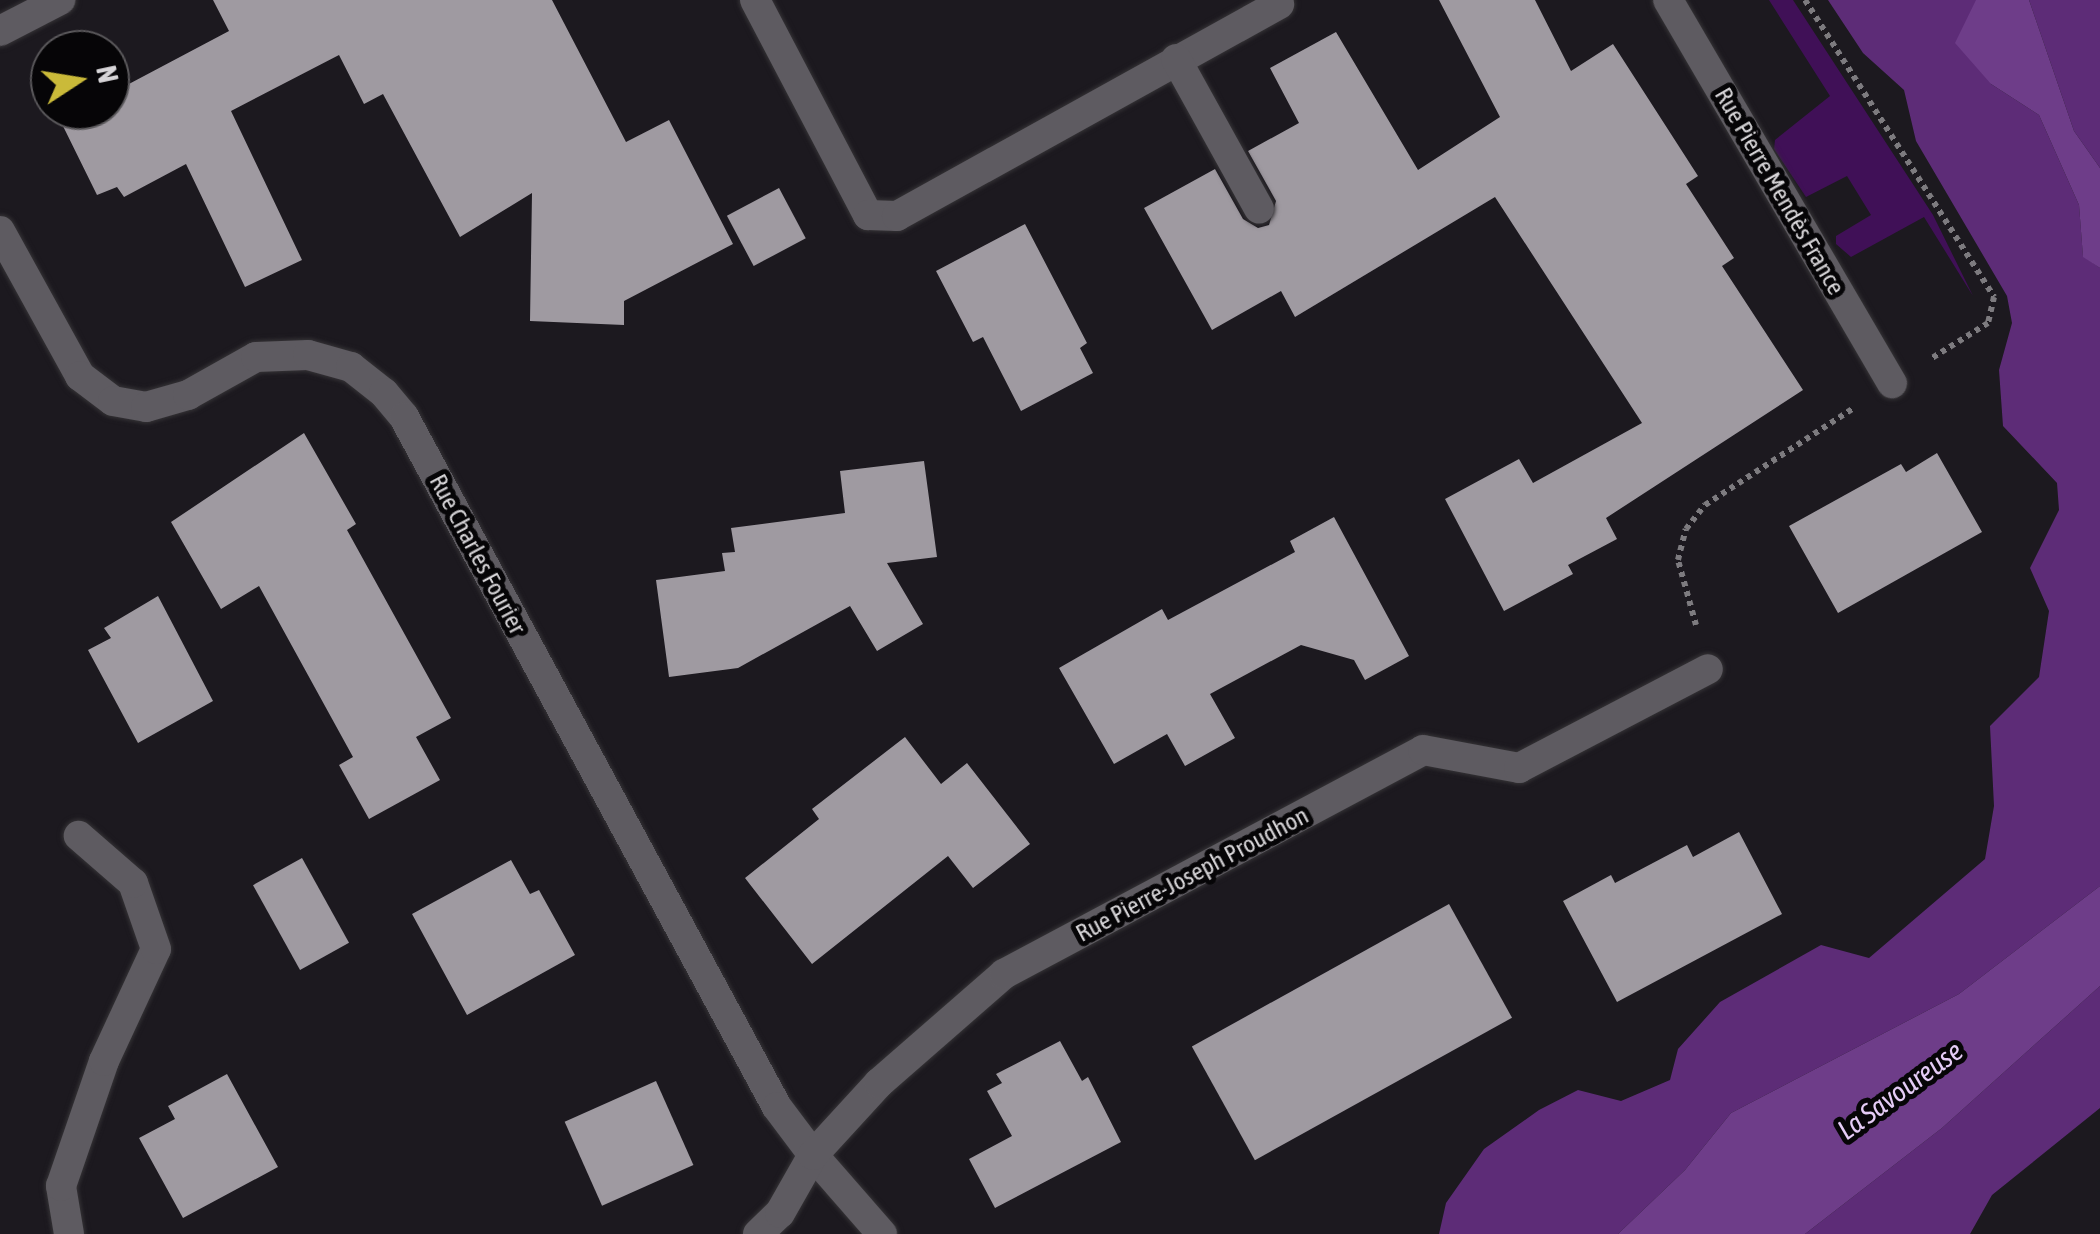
<!DOCTYPE html>
<html>
<head>
<meta charset="utf-8">
<style>
  body { margin:0 }
  #map { position:relative; width:2100px; height:1234px; overflow:hidden; background:#1c191f; font-family:"Asap Condensed",sans-serif }
  div>[style] { position:absolute }
  [style*='--x'] { left:calc(var(--x)*1px); top:calc(var(--y)*1px); width:calc(var(--w)*1px); rotate:calc(var(--a)*1deg) }
  .green>* { inset:0; background:#401057 }
  .forest>* { inset:0; background:#5d2c77 }
  .water>* { inset:0; background:#6e3d89 }
  .building>* { inset:0; background:#9f9aa1; transform-origin:0 0 }
  .path>* { height:6px; margin-top:-3px; transform-origin:0; background:repeating-linear-gradient(90deg,#7d7b7f 0 5px,transparent 0 10px) }
  .roads { filter:drop-shadow(0 0 2px #353336) drop-shadow(0 0 2px #353336) }
  .lane>* { height:30px; margin:-15px; padding:0 15px; transform-origin:15px; border-radius:15px; background:#5e5b61 }
  .street>* { height:30px; margin:-15px; padding:0 15px; transform-origin:15px; border-radius:15px; background:#5e5b61 }
  span { translate:-50% -50%; white-space:nowrap; text-align:center; line-height:1.15; -webkit-text-stroke:10px #060507; paint-order:stroke }
  .street-label { font-size:25px; color:#d7d5d8 }
  .water-label { font-size:28px; color:#e5ccf6; font-style:italic }
  .north { position:absolute; left:30px; top:30px; width:100px; height:100px; box-sizing:border-box; background:#060507; border:2px solid #5a585b; border-radius:50%; rotate:78deg; font-size:28px; font-weight:700; line-height:40px; text-align:center; color:#d7d5d8 }
  .north::after { content:''; display:block; margin:auto; width:35px; height:45px; background:#caba39; clip-path:polygon(50% 0,100% 100%,50% 72%,0 100%) }
</style>
</head>
<body>
<div id="map">
  <div class="green">
    <i style="clip-path:polygon(1769px 0,1793px 0,1933px 215px,1973px 296px,1924px 217px,1851px 257px,1836px 244px,1836px 236px,1871px 215px,1847px 176px,1806px 197px,1774px 149px,1775px 140px,1830px 96px)"></i>
  </div>
  <div class="forest">
    <i style="clip-path:polygon(1828px 0,1976px 0,1991px 84px,2039px 115px,2079px 205px,2083px 256px,2100px 268px,2100px 886px,1959px 994px,1731px 1113px,1685px 1170px,1618px 1234px,1439px 1234px,1446px 1203px,1484px 1149px,1539px 1110px,1578px 1090px,1621px 1101px,1670px 1080px,1678px 1049px,1720px 1002px,1821px 945px,1869px 958px,1985px 859px,1994px 806px,1990px 726px,2039px 677px,2049px 611px,2030px 568px,2059px 510px,2057px 483px,2003px 426px,1999px 370px,2012px 323px,2007px 296px,1916px 141px,1904px 90px,1863px 53px)"></i>
    <i style="clip-path:polygon(2029px 0,2100px 0,2100px 168px,2074px 131px)"></i>
    <i style="clip-path:polygon(2100px 986px,2100px 1108px,1992px 1195px,1970px 1234px,1805px 1234px,1942px 1128px)"></i>
  </div>
  <div class="water">
    <i style="clip-path:polygon(1976px 0,2029px 0,2074px 131px,2100px 168px,2100px 268px,2083px 257px,2079px 205px,2039px 115px,1991px 84px,1955px 43px)"></i>
    <i style="clip-path:polygon(2100px 886px,2100px 986px,1942px 1128px,1805px 1234px,1618px 1234px,1685px 1170px,1731px 1113px,1959px 994px)"></i>
  </div>
  <div class="building">
    <i style="clip-path:polygon(213px 0,552px 0,626px 142px,669px 120px,733px 244px,624px 301px,624px 325px,530px 321px,532px 193px,460px 237px,383px 94px,364px 104px,339px 55px,231px 111px,302px 260px,245px 287px,186px 164px,124px 197px,117px 187px,97px 195px,60px 120px,79px 110px,110px 110px,110px 94px,229px 31px)"></i>
    <i style="clip-path:polygon(1439px 0,1535px 0,1571px 71px,1613px 44px,1698px 176px,1686px 184px,1734px 258px,1722px 266px,1803px 390px,1606px 518px,1617px 539px,1568px 565px,1573px 574px,1504px 611px,1445px 499px,1519px 459px,1533px 483px,1642px 423px,1495px 197px,1295px 317px,1281px 291px,1212px 330px,1144px 208px,1215px 169px,1243px 219px,1258px 228px,1269px 225px,1276px 201px,1248px 151px,1299px 123px,1270px 68px,1336px 32px,1418px 170px,1500px 117px)"></i>
    <i style="left:779px;top:188px;width:57px;height:59px;rotate:62deg"></i>
    <i style="clip-path:polygon(1025px 224px,1087px 343px,1080px 348px,1093px 373px,1021px 411px,983px 337px,973px 342px,936px 271px)"></i>
    <i style="clip-path:polygon(304px 433px,356px 524px,347px 530px,451px 718px,416px 737px,440px 780px,369px 819px,339px 765px,353px 757px,259px 586px,221px 609px,171px 522px)"></i>
    <i style="clip-path:polygon(1937px 453px,1982px 532px,1838px 613px,1789px 526px,1901px 464px,1906px 472px)"></i>
    <i style="clip-path:polygon(924px 461px,937px 557px,887px 563px,923px 624px,877px 651px,850px 606px,738px 668px,669px 677px,656px 580px,725px 571px,722px 553px,735px 552px,731px 528px,845px 513px,840px 471px)"></i>
    <i style="clip-path:polygon(1334px 517px,1409px 656px,1365px 680px,1354px 660px,1301px 645px,1210px 694px,1235px 738px,1185px 766px,1167px 734px,1114px 764px,1059px 668px,1162px 609px,1168px 620px,1295px 552px,1290px 541px)"></i>
    <i style="clip-path:polygon(158px 596px,213px 701px,138px 743px,88px 650px,111px 638px,104px 628px)"></i>
    <i style="clip-path:polygon(905px 737px,941px 784px,967px 763px,1030px 844px,973px 888px,948px 856px,812px 964px,745px 878px,819px 819px,812px 809px)"></i>
    <i style="clip-path:polygon(1739px 832px,1782px 914px,1617px 1002px,1563px 901px,1611px 875px,1615px 883px,1687px 845px,1693px 857px)"></i>
    <i style="left:302px;top:858px;width:97px;height:56px;rotate:61deg"></i>
    <i style="clip-path:polygon(511px 860px,530px 894px,539px 890px,575px 955px,467px 1015px,412px 914px)"></i>
    <i style="left:1449px;top:904px;width:130px;height:294px;rotate:61deg"></i>
    <i style="clip-path:polygon(1060px 1041px,1082px 1081px,1088px 1077px,1121px 1142px,995px 1208px,969px 1159px,1012px 1136px,987px 1091px,1002px 1083px,996px 1074px)"></i>
    <i style="clip-path:polygon(227px 1074px,278px 1167px,183px 1218px,139px 1138px,175px 1119px,168px 1106px)"></i>
    <i style="left:656px;top:1081px;width:92px;height:100px;rotate:66deg"></i>
  </div>
  <div class="path">
    <i style="--x:1805;--y:0;--w:352;--a:57.5"></i>
    <i style="--x:1994;--y:297;--w:27;--a:103"></i>
    <i style="--x:1988;--y:323;--w:66;--a:148"></i>
    <i style="--x:1696;--y:625;--w:67;--a:-105.5"></i>
    <i style="--x:1678;--y:560;--w:32;--a:-76"></i>
    <i style="--x:1686;--y:529;--w:31;--a:-52"></i>
    <i style="--x:1705;--y:505;--w:178;--a:-33.1"></i>
  </div>
  <div class="roads">
    <div class="lane">
      <i style="--x:755;--y:0;--w:243;--a:62.3"></i>
      <i style="--x:868;--y:215;--w:29;--a:2"></i>
      <i style="--x:897;--y:216;--w:437;--a:-29"></i>
      <i style="--x:1176;--y:59;--w:171;--a:61"></i>
      <i style="--x:813;--y:1155;--w:105;--a:48.9"></i>
    </div>
    <div class="street">
      <i style="--x:1668;--y:0;--w:444;--a:59.7"></i>
      <i style="--x:0;--y:31;--w:68;--a:-27.3"></i>
      <i style="--x:0;--y:231;--w:166;--a:61.1"></i>
      <i style="--x:80;--y:376;--w:41;--a:37.1"></i>
      <i style="--x:113;--y:401;--w:34;--a:10"></i>
      <i style="--x:146;--y:407;--w:44;--a:-15.9"></i>
      <i style="--x:188;--y:395;--w:78;--a:-29.2"></i>
      <i style="--x:256;--y:357;--w:52;--a:-2.2"></i>
      <i style="--x:308;--y:355;--w:45;--a:15.6"></i>
      <i style="--x:351;--y:367;--w:42;--a:38.2"></i>
      <i style="--x:384;--y:393;--w:31;--a:50"></i>
      <i style="--x:404;--y:417;--w:784;--a:61.61"></i>
      <i style="--x:777;--y:1107;--w:60;--a:53.1"></i>
      <i style="--x:69;--y:1234;--w:49;--a:-99.5"></i>
      <i style="--x:61;--y:1186;--w:132;--a:-71"></i>
      <i style="--x:104;--y:1061;--w:123;--a:-65.1"></i>
      <i style="--x:156;--y:949;--w:70;--a:-109.2"></i>
      <i style="--x:133;--y:883;--w:72;--a:-139"></i>
      <i style="--x:758;--y:1234;--w:30;--a:-44"></i>
      <i style="--x:780;--y:1213;--w:67;--a:-60.4"></i>
      <i style="--x:813;--y:1155;--w:98;--a:-47.5"></i>
      <i style="--x:879;--y:1083;--w:166;--a:-41.1"></i>
      <i style="--x:1004;--y:974;--w:475;--a:-28.1"></i>
      <i style="--x:1423;--y:750;--w:98;--a:10.6"></i>
      <i style="--x:1519;--y:768;--w:213;--a:-27.6"></i>
    </div>
  </div>
  <div class="street-label">
    <span style="left:1780px;top:191px;rotate:60deg">Rue Pierre Mendès France</span>
    <span style="left:478px;top:554px;rotate:62deg">Rue Charles Fourier</span>
    <span style="left:1192px;top:874px;rotate:-28deg">Rue Pierre-Joseph Proudhon</span>
  </div>
  <div class="water-label">
    <span style="left:1900px;top:1090px;rotate:-36deg">La Savoureuse</span>
  </div>
  <div class="north">N</div>
</div>
</body>
</html>
